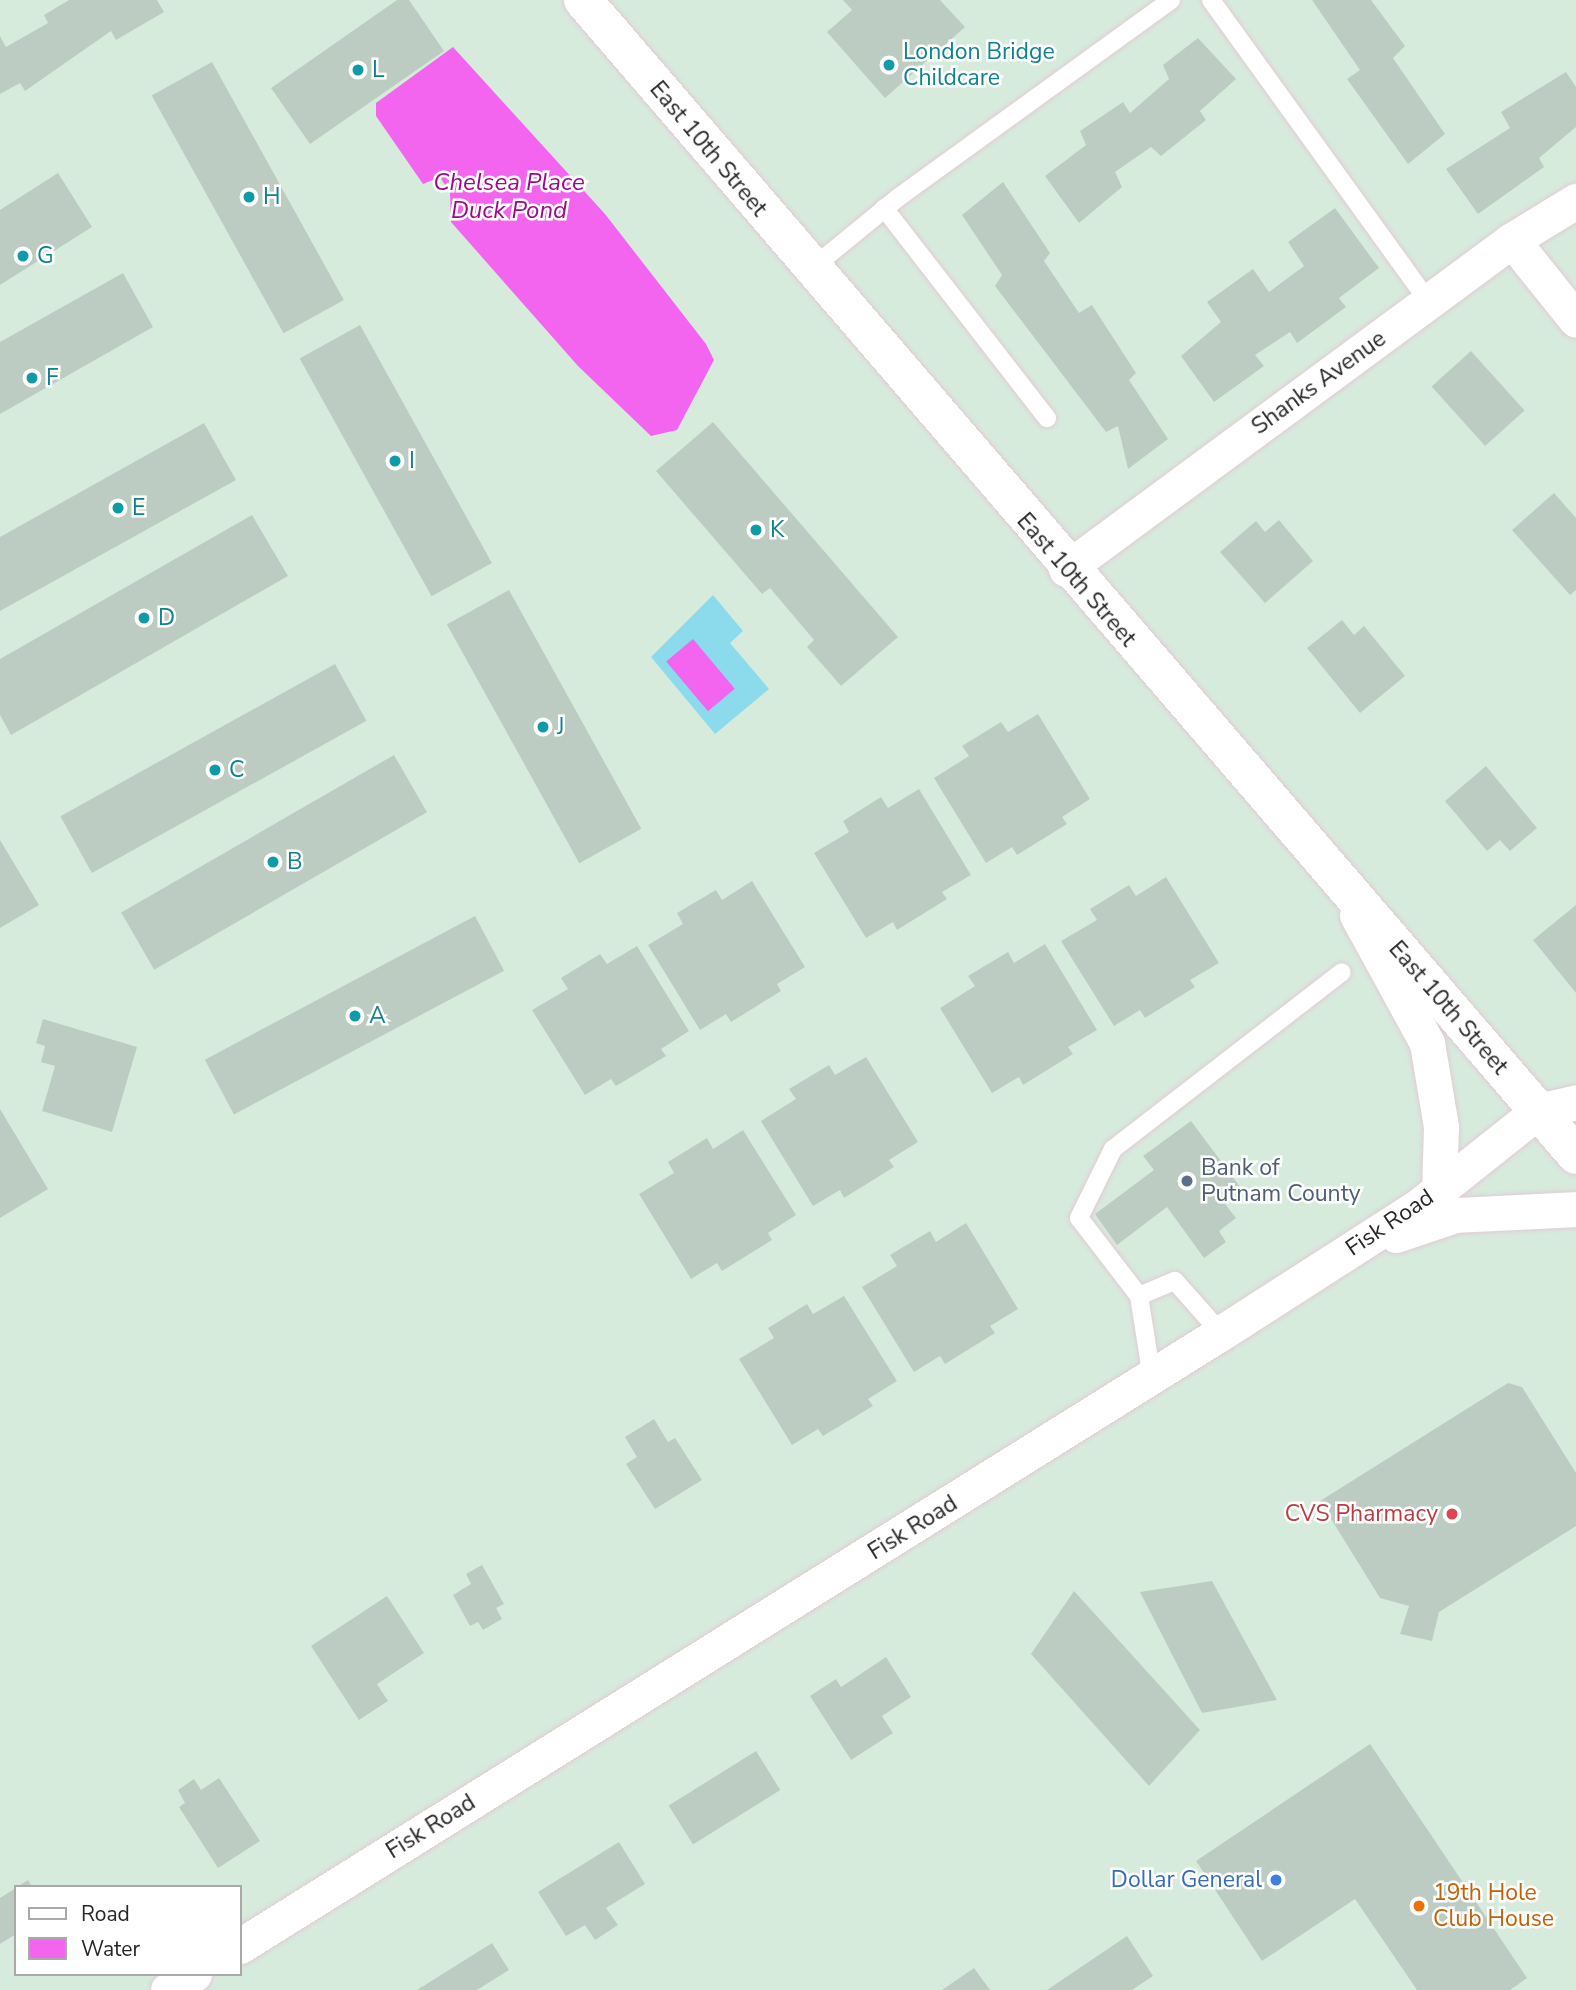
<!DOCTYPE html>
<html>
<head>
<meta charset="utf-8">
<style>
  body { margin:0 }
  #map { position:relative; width:1576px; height:1990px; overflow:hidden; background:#d7ebdd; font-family:"Nunito Sans",sans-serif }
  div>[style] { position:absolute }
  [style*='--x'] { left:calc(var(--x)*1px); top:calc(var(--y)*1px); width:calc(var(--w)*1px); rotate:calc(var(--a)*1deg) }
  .pitch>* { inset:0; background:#8bdbed }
  .water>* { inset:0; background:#f364ef; transform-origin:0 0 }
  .building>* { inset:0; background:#bdccc2; transform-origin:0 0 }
  .roads { filter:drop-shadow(0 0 2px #e1ccd5) drop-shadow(0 0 2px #e1ccd5) }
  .lane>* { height:18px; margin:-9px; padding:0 9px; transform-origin:9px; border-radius:9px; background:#fff }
  .street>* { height:35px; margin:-17.5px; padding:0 17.5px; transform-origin:17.5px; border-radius:17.5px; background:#fff }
  .secondary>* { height:38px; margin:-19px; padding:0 19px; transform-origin:19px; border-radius:19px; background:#fff }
  .dots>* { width:19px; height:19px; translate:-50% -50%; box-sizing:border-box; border:4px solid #fff; border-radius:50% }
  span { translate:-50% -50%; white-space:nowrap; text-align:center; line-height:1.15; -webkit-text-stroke:5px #fff; paint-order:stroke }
  .culture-label { font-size:23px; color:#0d838f }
  .left { translate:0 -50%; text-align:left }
  .street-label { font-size:23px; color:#272727 }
  .service-label { font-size:23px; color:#4e5e75 }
  .health-label { font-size:23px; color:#be3a42 }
  .right { translate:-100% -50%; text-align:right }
  .shop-label { font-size:23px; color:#366cbe }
  .food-label { font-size:23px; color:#c56008 }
  .water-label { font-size:24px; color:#9a088b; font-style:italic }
  .legend { position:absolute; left:14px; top:1885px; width:228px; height:91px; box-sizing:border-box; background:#fff; border:2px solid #a9a9a9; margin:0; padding:9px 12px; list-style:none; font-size:21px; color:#272727 }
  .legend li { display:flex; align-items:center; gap:14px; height:35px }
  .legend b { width:35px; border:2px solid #a9a9a9 }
</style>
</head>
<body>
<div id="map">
  <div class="pitch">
    <i style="clip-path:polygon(713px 595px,743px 631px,730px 643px,769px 689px,715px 734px,651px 657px)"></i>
  </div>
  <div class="water">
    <i style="clip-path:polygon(453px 47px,605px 214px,706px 344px,714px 360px,677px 430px,651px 436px,578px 366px,451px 222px,450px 193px,440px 177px,423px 184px,376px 116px,376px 103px)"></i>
    <i style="left:693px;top:639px;width:65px;height:35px;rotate:50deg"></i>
  </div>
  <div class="building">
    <i style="clip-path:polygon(69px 0,157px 0,164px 12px,116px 40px,111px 31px,25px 91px,20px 83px,0 94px,0 36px,6px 47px,48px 23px,44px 15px)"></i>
    <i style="clip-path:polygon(397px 0,409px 0,444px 51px,310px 144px,271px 88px)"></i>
    <i style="clip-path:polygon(843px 0,940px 0,965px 27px,885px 98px,827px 32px,852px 10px)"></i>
    <i style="clip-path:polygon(1312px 0,1371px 0,1405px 46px,1393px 58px,1445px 134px,1408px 164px,1347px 79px,1360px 70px)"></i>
    <i style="clip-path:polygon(1198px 38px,1236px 79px,1200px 111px,1206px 120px,1161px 156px,1151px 147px,1115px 172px,1122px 187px,1079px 223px,1045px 176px,1086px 145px,1080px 131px,1123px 102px,1130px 113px,1169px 79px,1163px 65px)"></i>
    <i style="left:212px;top:62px;width:272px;height:69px;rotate:61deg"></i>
    <i style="clip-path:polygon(1566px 72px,1576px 87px,1576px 127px,1539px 158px,1544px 167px,1478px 214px,1446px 169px,1510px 128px,1501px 112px)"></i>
    <i style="clip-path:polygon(58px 173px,92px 227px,0 285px,0 210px)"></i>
    <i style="clip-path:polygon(1003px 182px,1050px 253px,1044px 261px,1079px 313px,1092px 305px,1136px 373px,1129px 380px,1168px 439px,1128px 469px,1118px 426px,1106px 432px,995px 286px,1002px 275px,962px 215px)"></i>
    <i style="clip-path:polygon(1335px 208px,1379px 268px,1339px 298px,1346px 307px,1297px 343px,1290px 332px,1255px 355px,1264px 366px,1214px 402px,1181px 356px,1221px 322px,1207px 302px,1253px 269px,1269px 292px,1304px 266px,1288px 242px)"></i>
    <i style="clip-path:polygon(123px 273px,153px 327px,0 414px,0 342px)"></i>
    <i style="left:360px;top:325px;width:272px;height:69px;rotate:61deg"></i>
    <i style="left:1471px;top:351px;width:80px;height:53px;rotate:48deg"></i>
    <i style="clip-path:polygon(713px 422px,898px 637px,841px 686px,807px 647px,814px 640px,770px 588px,762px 594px,656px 471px)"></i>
    <i style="clip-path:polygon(204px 423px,236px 480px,0 611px,0 537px)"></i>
    <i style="clip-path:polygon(1554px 493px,1576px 518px,1576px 590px,1570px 595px,1512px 530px)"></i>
    <i style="clip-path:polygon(252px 515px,288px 576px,11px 735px,0 715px,0 659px)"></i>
    <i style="clip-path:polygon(1279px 520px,1313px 561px,1265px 603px,1220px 552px,1256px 521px,1265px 532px)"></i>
    <i style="left:509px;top:590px;width:273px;height:71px;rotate:61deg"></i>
    <i style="clip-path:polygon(1342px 620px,1354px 635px,1364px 626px,1405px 676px,1360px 713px,1307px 648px)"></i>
    <i style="left:335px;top:664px;width:65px;height:314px;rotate:61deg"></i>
    <i style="clip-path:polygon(1038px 714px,1090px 799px,1062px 817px,1067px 824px,1017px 855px,1012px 847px,986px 863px,934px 778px,969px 756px,962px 746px,1001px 722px,1008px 732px)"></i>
    <i style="left:394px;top:755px;width:66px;height:315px;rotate:60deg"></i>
    <i style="clip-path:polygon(1486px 766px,1537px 828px,1510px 851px,1500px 840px,1487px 851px,1445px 801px)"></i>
    <i style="clip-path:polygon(919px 789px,971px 875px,942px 892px,947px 899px,897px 930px,893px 922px,866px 938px,814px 853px,849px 832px,843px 821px,881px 797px,888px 808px)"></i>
    <i style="clip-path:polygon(0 840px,39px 905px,0 928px)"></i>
    <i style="clip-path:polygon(1166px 877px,1219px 963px,1190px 980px,1195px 987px,1145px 1018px,1140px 1010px,1114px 1026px,1061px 941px,1097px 920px,1090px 909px,1129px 885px,1136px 896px)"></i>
    <i style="clip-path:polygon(752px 881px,805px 967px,777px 984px,781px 991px,731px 1022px,726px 1014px,700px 1030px,648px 945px,683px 924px,677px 913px,716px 890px,722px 900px)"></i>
    <i style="clip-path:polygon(1576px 905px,1576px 993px,1533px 940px)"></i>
    <i style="left:475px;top:916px;width:62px;height:306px;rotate:62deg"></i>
    <i style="clip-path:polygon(1045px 944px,1097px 1030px,1068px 1047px,1073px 1054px,1023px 1085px,1019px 1077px,992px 1093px,940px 1008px,975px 986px,968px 976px,1008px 952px,1014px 963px)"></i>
    <i style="clip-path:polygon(637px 946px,689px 1031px,661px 1049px,666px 1056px,616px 1086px,611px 1079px,585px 1095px,532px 1010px,568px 989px,561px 978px,600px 954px,607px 964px)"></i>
    <i style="clip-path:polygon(43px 1019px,137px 1047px,112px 1132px,42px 1111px,55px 1066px,41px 1062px,45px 1046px,36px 1043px)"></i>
    <i style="clip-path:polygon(866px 1057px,918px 1142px,889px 1160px,894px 1167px,844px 1198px,840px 1190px,813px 1206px,761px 1121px,796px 1099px,789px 1089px,829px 1065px,835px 1075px)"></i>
    <i style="clip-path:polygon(0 1109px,48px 1189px,0 1218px)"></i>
    <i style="clip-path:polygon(1191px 1121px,1244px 1192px,1225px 1204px,1236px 1218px,1219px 1231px,1226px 1242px,1204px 1258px,1167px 1207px,1117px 1245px,1095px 1214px,1154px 1170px,1143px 1156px)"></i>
    <i style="clip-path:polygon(743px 1130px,796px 1215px,768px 1233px,772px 1240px,722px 1271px,717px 1263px,691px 1279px,639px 1194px,674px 1173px,668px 1162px,707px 1138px,713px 1149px)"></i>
    <i style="clip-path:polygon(966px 1223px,1018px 1309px,990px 1326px,995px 1333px,945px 1364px,940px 1356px,914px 1372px,862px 1287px,897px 1266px,890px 1255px,930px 1231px,936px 1242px)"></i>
    <i style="clip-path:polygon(844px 1296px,897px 1381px,868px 1399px,873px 1406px,823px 1436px,818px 1429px,792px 1445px,739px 1359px,774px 1338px,768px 1328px,807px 1304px,813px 1314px)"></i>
    <i style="clip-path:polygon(1508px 1383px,1522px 1387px,1576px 1473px,1576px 1526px,1439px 1612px,1432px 1641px,1400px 1634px,1409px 1606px,1380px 1598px,1320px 1501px)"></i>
    <i style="clip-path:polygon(654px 1419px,668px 1442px,675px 1438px,702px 1480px,655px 1509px,626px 1464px,637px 1457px,625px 1437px)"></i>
    <i style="clip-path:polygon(482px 1565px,504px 1604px,496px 1608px,502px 1619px,483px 1630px,478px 1622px,470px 1626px,453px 1595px,471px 1584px,466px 1574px)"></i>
    <i style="clip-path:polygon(1212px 1581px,1277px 1700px,1202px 1713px,1140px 1592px)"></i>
    <i style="clip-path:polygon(1074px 1591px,1200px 1730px,1149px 1786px,1031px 1654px)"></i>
    <i style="clip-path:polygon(387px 1596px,424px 1653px,377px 1684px,388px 1701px,359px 1720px,311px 1646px)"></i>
    <i style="clip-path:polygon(886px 1657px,911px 1697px,882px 1716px,893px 1733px,851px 1760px,810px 1696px,836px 1679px,841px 1687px)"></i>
    <i style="clip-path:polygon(1370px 1744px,1527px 1978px,1510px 1990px,1417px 1990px,1355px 1899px,1262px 1961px,1196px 1861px)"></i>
    <i style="left:756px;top:1751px;width:46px;height:103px;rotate:58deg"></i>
    <i style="clip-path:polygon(219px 1778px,260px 1841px,218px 1868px,179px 1807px,185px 1803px,178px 1790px,194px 1779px,201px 1790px)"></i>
    <i style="clip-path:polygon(619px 1842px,645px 1884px,606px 1908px,618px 1925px,595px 1940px,585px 1925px,566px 1936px,538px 1892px)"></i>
    <i style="clip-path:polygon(28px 1880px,32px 1887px,17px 1887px)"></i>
    <i style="clip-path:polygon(16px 1888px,16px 1934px,0 1944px,0 1898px)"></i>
    <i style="clip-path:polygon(1127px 1936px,1153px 1976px,1132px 1990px,1047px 1990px)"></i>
    <i style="clip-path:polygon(492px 1943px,509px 1970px,477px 1990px,417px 1990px)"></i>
    <i style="clip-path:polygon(974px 1968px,990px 1990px,942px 1990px)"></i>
  </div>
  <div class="roads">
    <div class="lane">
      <i style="--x:1211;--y:0;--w:372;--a:54.2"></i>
      <i style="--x:884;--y:208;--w:266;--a:52.2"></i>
      <i style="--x:811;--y:269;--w:114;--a:-39.3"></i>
      <i style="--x:899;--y:197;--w:336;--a:-35.9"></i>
      <i style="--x:1139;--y:1296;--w:39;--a:-23"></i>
      <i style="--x:1175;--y:1281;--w:69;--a:48.5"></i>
      <i style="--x:1152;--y:1378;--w:83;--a:-99"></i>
      <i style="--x:1139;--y:1296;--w:98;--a:-127.6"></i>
      <i style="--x:1079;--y:1218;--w:77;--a:-63.8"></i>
      <i style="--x:1113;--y:1149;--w:289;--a:-37.7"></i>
    </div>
    <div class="street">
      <i style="--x:1512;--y:240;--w:102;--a:51.3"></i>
      <i style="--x:1066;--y:569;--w:554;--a:-36.42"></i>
      <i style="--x:1512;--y:240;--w:75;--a:-31.4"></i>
      <i style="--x:1357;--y:915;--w:146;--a:61.3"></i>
      <i style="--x:1427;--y:1043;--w:85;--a:80.5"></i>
      <i style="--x:1441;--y:1127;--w:63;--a:91.8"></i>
      <i style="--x:1396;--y:1235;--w:62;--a:-18.7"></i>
      <i style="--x:1455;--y:1215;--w:121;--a:-2.8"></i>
      <i style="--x:240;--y:1946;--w:1157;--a:-32"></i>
      <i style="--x:1221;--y:1333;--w:237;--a:-32.7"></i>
      <i style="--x:1420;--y:1205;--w:151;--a:-38.5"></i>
      <i style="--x:1538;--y:1111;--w:39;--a:-13"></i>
      <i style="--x:168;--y:1990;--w:31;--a:-32"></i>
    </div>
    <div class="secondary">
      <i style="--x:583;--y:0;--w:1523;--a:49.31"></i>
    </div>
  </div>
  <div class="dots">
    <i style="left:889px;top:65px;background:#0f9aa8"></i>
    <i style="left:358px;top:70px;background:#0f9aa8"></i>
    <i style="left:249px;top:197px;background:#0f9aa8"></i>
    <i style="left:23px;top:256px;background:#0f9aa8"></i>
    <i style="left:32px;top:378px;background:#0f9aa8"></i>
    <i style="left:395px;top:461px;background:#0f9aa8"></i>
    <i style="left:118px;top:508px;background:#0f9aa8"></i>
    <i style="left:756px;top:530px;background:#0f9aa8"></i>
    <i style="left:144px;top:618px;background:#0f9aa8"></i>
    <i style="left:543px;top:727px;background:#0f9aa8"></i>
    <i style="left:215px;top:770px;background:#0f9aa8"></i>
    <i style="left:273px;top:862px;background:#0f9aa8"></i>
    <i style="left:355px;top:1016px;background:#0f9aa8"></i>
    <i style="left:1187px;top:1181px;background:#5c6f8a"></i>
    <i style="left:1452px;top:1514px;background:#e0444e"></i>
    <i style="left:1276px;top:1880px;background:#3f7fe0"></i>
    <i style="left:1419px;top:1906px;background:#e8710a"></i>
  </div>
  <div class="culture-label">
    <span class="left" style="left:903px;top:65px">London Bridge<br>Childcare</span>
    <span class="left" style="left:372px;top:70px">L</span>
    <span class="left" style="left:263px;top:197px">H</span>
    <span class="left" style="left:37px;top:256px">G</span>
    <span class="left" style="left:46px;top:378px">F</span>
    <span class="left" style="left:409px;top:461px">I</span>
    <span class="left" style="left:132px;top:508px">E</span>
    <span class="left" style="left:770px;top:530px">K</span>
    <span class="left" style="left:158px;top:618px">D</span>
    <span class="left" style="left:557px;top:727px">J</span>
    <span class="left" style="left:229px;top:770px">C</span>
    <span class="left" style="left:287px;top:862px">B</span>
    <span class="left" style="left:369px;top:1016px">A</span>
  </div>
  <div class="street-label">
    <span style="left:708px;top:149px;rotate:50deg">East 10th Street</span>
    <span style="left:1319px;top:383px;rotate:-36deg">Shanks Avenue</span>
    <span style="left:1076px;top:580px;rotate:49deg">East 10th Street</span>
    <span style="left:1448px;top:1008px;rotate:49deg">East 10th Street</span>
    <span style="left:1390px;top:1223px;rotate:-34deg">Fisk Road</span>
    <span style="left:913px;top:1528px;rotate:-32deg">Fisk Road</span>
    <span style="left:431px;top:1827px;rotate:-32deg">Fisk Road</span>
  </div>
  <div class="service-label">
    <span class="left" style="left:1201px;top:1181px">Bank of<br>Putnam County</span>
  </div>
  <div class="health-label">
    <span class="right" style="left:1438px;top:1514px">CVS Pharmacy</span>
  </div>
  <div class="shop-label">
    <span class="right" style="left:1262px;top:1880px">Dollar General</span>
  </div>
  <div class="food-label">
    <span class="left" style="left:1433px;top:1906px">19th Hole<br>Club House</span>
  </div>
  <div class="water-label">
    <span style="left:509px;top:197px">Chelsea Place<br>Duck Pond</span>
  </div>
  <ul class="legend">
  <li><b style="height:9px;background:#fff"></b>Road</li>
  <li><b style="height:19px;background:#f364ef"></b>Water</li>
  </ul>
</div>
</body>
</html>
